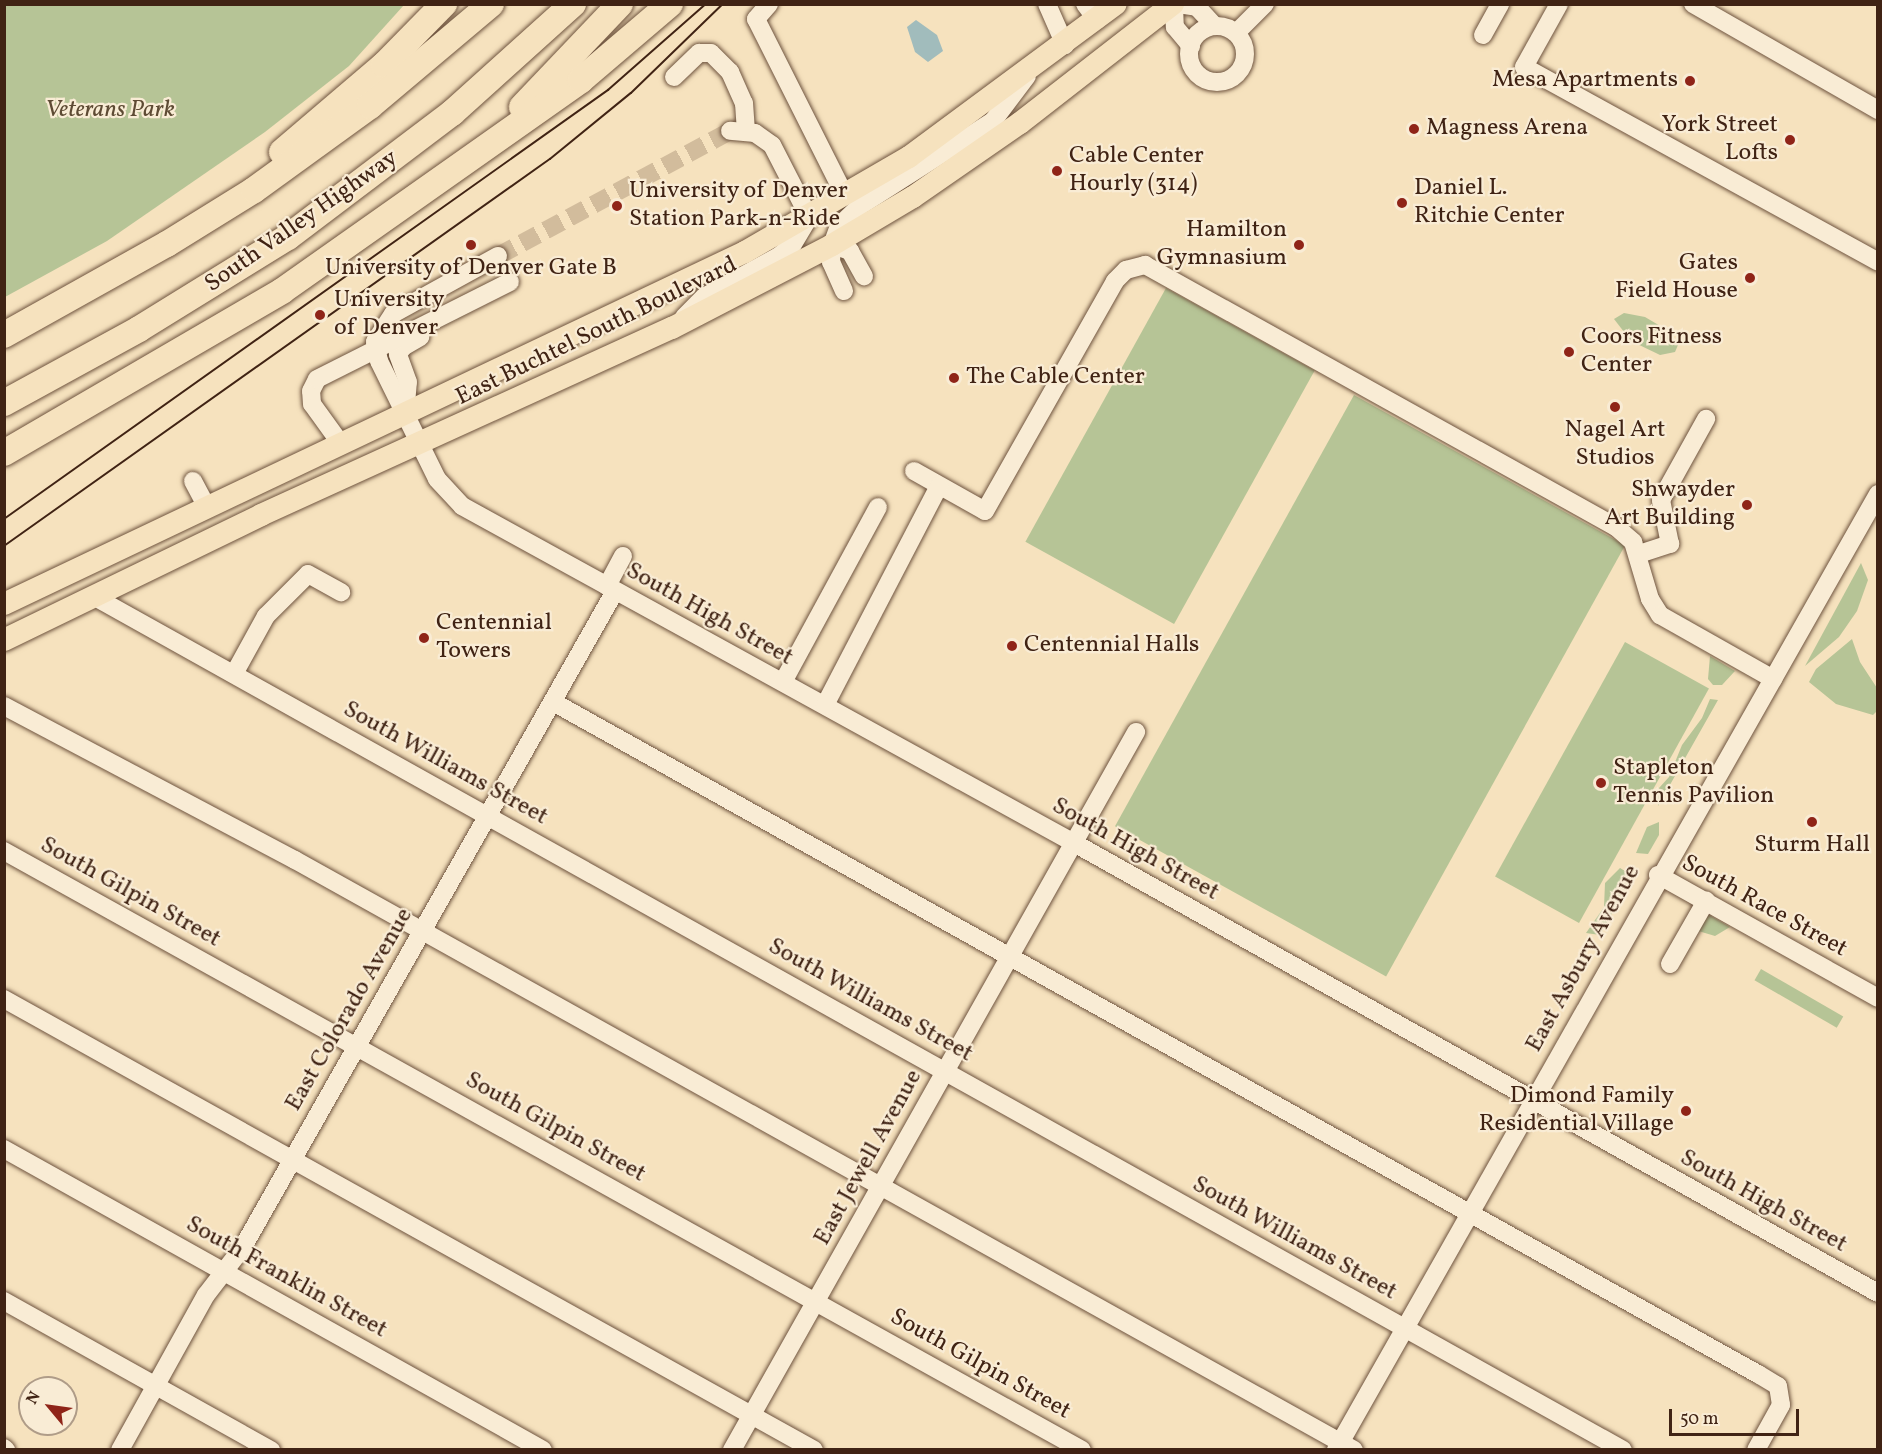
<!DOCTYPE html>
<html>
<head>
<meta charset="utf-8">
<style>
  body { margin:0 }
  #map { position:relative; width:1882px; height:1454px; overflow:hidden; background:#f6e2be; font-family:Vollkorn,serif }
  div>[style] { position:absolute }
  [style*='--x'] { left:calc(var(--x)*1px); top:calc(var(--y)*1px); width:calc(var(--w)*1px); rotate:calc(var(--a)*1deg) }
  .green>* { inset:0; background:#b6c496; transform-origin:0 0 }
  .water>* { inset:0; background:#a1bcbc }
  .minor-tunnel>* { height:18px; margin-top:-9px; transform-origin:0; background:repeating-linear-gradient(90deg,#d2bc9c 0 18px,transparent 0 27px) }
  .roads { filter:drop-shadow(0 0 2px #6e533e) drop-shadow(0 0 2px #6e533e) }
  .minor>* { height:18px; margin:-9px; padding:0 9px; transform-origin:9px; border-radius:9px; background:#f9ecd5 }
  .minor>.ring { margin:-9px; padding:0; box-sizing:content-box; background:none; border:18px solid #f9ecd5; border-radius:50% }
  .major>* { height:22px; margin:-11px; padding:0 11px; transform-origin:11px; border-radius:11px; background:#f6e2be }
  .highway>* { height:26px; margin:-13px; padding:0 13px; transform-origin:13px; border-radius:13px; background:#f6e2be }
  .tram>* { height:1.5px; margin:-0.75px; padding:0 0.75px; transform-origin:0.75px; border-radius:0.75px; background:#402314 }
  .dots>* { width:16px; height:16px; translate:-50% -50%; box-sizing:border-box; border:3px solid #f9ecd5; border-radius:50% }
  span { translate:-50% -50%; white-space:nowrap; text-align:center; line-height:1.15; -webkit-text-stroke:4.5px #f9ecd5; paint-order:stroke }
  .poi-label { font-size:24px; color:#402314 }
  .right { translate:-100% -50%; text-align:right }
  .left { translate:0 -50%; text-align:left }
  .park-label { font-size:24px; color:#5e4b34; font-style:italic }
  .street-label { font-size:24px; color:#402314 }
  .frame { position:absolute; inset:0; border:6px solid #402314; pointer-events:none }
  .north { position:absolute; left:18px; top:1376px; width:60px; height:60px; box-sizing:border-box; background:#f9ecd5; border:2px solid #af9c88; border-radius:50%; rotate:299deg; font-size:16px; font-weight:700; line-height:24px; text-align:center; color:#402314 }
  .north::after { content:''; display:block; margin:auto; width:21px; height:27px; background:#8f2418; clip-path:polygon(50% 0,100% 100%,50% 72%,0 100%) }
  .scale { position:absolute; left:1669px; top:1409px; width:130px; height:27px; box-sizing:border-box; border:3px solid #402314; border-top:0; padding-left:8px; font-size:18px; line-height:21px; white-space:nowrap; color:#402314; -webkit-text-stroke:4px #f9ecd5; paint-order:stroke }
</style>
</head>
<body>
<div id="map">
  <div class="green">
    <i style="clip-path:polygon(4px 5px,5px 4px,404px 5px,349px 66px,265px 132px,107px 241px,5px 297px)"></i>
    <i style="left:1166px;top:288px;width:170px;height:290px;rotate:29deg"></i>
    <i style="clip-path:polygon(1624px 313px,1645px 317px,1662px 327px,1678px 345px,1675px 352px,1660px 355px,1631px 341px,1614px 319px)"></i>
    <i style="left:1354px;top:395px;width:310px;height:493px;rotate:29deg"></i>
    <i style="clip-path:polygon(1861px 563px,1868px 580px,1857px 611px,1839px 637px,1805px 666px)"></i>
    <i style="clip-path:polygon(1852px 639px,1860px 662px,1877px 688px,1877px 711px,1873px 715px,1836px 704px,1809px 682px,1816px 669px)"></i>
    <i style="left:1625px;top:642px;width:96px;height:268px;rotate:29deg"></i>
    <i style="clip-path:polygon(1710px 656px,1735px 671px,1722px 685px,1713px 685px,1708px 679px)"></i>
    <i style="clip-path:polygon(1710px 699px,1718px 700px,1658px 806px,1659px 788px,1669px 777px,1682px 745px,1702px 718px)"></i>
    <i style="clip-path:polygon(1659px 822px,1659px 835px,1648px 854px,1636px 853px,1647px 827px)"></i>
    <i style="clip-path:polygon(1620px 868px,1633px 876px,1600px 935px,1586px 933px,1604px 907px,1605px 883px)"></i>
    <i style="clip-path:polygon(1708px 915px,1711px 916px,1730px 927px,1715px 936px,1695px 930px)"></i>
    <i style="left:1761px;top:969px;width:95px;height:13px;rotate:30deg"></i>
  </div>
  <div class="water">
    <i style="clip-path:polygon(916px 20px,937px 35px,943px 51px,928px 62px,915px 52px,907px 27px)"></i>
  </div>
  <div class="minor-tunnel">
    <i style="--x:498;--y:256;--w:264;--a:-28.3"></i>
  </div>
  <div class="roads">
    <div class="minor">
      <i style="--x:769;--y:4;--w:20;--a:131"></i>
      <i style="--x:756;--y:19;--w:198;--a:63.3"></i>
      <i style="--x:1047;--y:4;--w:45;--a:66.3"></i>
      <i style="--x:1085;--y:4;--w:20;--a:53"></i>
      <i style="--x:1174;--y:4;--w:23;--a:88"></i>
      <i style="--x:1175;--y:27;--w:25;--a:50"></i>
      <i style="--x:1178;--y:4;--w:19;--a:9"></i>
      <i style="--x:1197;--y:7;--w:26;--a:47"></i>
      <i style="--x:1559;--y:4;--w:72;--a:119.1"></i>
      <i style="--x:1524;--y:67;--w:404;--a:28.8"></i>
      <i style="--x:1693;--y:4;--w:213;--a:29.8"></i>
      <i class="ring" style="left:1189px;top:26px;width:38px;height:38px"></i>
      <i style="--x:1236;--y:33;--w:41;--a:-45"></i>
      <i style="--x:1483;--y:35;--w:35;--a:-61"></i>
      <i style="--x:674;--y:77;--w:35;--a:-44"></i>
      <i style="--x:699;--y:53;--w:12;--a:0"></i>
      <i style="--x:711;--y:53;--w:27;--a:45"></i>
      <i style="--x:730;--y:72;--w:34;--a:66"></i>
      <i style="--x:744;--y:103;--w:27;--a:86"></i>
      <i style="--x:832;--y:245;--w:19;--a:18"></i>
      <i style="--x:850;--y:251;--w:29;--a:61"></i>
      <i style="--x:498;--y:256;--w:120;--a:151.1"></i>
      <i style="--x:393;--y:314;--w:33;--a:123"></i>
      <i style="--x:375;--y:342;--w:19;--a:78"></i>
      <i style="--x:379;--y:361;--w:131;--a:63.8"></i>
      <i style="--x:437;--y:479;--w:37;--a:47"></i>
      <i style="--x:462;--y:506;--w:699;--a:28.84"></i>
      <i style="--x:1074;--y:843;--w:921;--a:29.24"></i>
      <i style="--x:844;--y:291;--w:32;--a:-114"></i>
      <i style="--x:831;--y:262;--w:17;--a:-87"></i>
      <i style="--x:832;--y:245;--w:20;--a:-70"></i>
      <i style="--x:839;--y:226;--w:29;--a:-44"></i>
      <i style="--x:860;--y:206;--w:158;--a:-32.6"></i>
      <i style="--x:993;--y:121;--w:56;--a:-52.9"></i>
      <i style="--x:684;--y:317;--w:28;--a:-45"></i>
      <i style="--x:704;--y:297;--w:85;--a:-28.7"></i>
      <i style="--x:779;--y:256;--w:18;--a:-41"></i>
      <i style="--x:793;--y:244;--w:31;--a:-59"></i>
      <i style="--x:809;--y:217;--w:81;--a:-117.2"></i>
      <i style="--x:772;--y:145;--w:21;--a:-145"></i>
      <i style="--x:755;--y:133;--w:25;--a:-175"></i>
      <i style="--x:405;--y:415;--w:33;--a:-85"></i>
      <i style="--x:408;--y:382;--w:30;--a:-110"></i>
      <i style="--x:398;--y:354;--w:9;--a:-54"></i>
      <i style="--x:403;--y:347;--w:20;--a:-30"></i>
      <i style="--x:341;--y:444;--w:49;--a:-125.9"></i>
      <i style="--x:312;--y:404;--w:13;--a:-94"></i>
      <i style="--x:311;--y:391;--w:13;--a:-63"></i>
      <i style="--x:317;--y:379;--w:216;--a:-26.7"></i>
      <i style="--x:914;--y:471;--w:81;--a:29.4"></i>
      <i style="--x:985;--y:511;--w:264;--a:-60.5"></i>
      <i style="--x:1115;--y:281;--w:16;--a:-45"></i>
      <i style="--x:1126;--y:270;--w:20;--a:-15"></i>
      <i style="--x:1145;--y:265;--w:539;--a:29.09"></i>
      <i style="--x:1616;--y:527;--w:23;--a:41"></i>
      <i style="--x:1633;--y:542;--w:59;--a:73.4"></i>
      <i style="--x:1650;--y:599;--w:19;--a:58"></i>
      <i style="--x:1660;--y:615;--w:130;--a:29.5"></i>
      <i style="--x:193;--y:481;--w:30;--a:62"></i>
      <i style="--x:1639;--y:554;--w:33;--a:-18"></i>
      <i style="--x:1670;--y:544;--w:45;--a:-101.6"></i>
      <i style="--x:1661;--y:500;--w:93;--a:-60.9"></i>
      <i style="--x:607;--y:586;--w:34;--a:-62"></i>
      <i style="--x:93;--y:596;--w:1752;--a:29.17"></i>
      <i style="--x:234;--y:674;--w:66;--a:-61.1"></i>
      <i style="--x:266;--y:616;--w:59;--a:-45"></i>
      <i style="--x:308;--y:574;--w:38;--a:29"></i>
      <i style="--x:783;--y:682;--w:199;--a:-61.5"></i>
      <i style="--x:553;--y:702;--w:1380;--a:29.15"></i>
      <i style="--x:1758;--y:1374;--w:23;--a:31"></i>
      <i style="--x:1778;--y:1386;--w:19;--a:81"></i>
      <i style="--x:1781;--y:1405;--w:51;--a:119.1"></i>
      <i style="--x:825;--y:705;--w:247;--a:-62.5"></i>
      <i style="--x:4;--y:706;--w:329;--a:27.9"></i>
      <i style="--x:295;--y:860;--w:1212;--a:29.12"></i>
      <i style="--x:4;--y:851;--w:1233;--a:29.06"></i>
      <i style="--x:1658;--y:875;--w:252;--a:29.2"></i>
      <i style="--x:1670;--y:964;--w:73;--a:-60.3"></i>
      <i style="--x:4;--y:999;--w:927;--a:29.11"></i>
      <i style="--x:4;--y:1149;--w:617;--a:29.18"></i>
      <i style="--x:4;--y:1301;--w:306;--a:29.2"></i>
      <i style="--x:4;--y:1448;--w:3;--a:45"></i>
      <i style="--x:120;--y:1450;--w:177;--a:-61"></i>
      <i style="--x:206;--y:1295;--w:61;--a:-52.4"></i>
      <i style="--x:243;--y:1247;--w:754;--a:-60.44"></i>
      <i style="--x:732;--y:1450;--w:824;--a:-60.63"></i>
      <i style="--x:1336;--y:1450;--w:1099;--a:-60.45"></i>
    </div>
    <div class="major">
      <i style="--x:4;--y:604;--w:820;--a:-25.41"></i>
      <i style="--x:745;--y:252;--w:190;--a:-30.1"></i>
      <i style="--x:909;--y:157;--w:257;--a:-36.5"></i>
      <i style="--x:4;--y:640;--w:286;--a:-25.9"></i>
      <i style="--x:261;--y:515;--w:452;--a:-24.5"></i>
      <i style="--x:672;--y:328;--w:180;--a:-27.4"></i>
      <i style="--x:832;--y:245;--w:94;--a:-30.7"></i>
      <i style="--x:913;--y:197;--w:130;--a:-34.7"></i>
      <i style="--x:1020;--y:123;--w:194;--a:-37.9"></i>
    </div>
    <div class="highway">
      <i style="--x:522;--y:107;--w:142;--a:-46.4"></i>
      <i style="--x:282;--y:152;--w:134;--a:-40.5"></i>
      <i style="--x:384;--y:65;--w:86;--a:-45.5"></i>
      <i style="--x:4;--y:335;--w:187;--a:-29.2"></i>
      <i style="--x:167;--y:244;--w:102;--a:-31.8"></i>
      <i style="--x:254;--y:190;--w:143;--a:-35.9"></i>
      <i style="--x:370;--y:106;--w:158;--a:-40.1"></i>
      <i style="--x:4;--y:403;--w:154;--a:-28.7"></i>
      <i style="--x:139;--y:329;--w:175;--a:-31.7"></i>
      <i style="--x:288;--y:237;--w:206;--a:-37.1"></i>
      <i style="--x:452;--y:113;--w:163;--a:-42"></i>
      <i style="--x:4;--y:453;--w:322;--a:-30.2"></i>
      <i style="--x:282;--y:291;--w:366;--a:-35.2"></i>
      <i style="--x:581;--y:80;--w:117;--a:-40.5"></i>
    </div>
  </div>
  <div class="tram">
    <i style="--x:4;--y:519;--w:741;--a:-35.38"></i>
    <i style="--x:608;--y:90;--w:130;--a:-41.3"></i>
    <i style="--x:4;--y:546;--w:669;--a:-35.33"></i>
    <i style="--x:550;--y:159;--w:104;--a:-39.2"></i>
    <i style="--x:631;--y:93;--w:128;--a:-44.1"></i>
  </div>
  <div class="dots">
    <i style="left:1690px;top:81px;background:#8f2418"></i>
    <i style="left:1414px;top:129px;background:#8f2418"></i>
    <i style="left:1790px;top:140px;background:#8f2418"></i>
    <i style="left:1057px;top:171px;background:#8f2418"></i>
    <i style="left:1402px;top:203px;background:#8f2418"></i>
    <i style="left:617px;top:206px;background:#8f2418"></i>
    <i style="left:471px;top:245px;background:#8f2418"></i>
    <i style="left:1299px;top:245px;background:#8f2418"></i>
    <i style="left:1750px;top:278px;background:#8f2418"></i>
    <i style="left:320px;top:315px;background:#8f2418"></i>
    <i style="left:1569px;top:352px;background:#8f2418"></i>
    <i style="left:954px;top:378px;background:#8f2418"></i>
    <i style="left:1615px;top:407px;background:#8f2418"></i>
    <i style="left:1747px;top:505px;background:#8f2418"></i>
    <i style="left:424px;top:638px;background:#8f2418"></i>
    <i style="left:1012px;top:646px;background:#8f2418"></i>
    <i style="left:1601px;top:783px;background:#8f2418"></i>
    <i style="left:1812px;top:822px;background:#8f2418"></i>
    <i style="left:1686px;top:1111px;background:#8f2418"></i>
  </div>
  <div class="poi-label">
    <span class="right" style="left:1678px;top:81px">Mesa Apartments</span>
    <span class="right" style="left:1778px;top:140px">York Street<br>Lofts</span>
    <span class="left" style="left:1426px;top:129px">Magness Arena</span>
    <span class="left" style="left:1069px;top:171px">Cable Center<br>Hourly (314)</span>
    <span class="left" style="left:1414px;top:203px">Daniel L.<br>Ritchie Center</span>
    <span class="left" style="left:629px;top:206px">University of Denver<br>Station Park-n-Ride</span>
    <span class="right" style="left:1287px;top:245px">Hamilton<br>Gymnasium</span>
    <span class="right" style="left:1738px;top:278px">Gates<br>Field House</span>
    <span style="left:471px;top:269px">University of Denver Gate B</span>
    <span class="left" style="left:334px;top:315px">University<br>of Denver</span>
    <span class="left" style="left:1581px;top:352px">Coors Fitness<br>Center</span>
    <span class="left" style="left:966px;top:378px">The Cable Center</span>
    <span style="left:1615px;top:445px">Nagel Art<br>Studios</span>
    <span class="right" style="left:1735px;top:505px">Shwayder<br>Art Building</span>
    <span class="left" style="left:436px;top:638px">Centennial<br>Towers</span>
    <span class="left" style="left:1024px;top:646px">Centennial Halls</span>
    <span class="left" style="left:1613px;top:783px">Stapleton<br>Tennis Pavilion</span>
    <span style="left:1812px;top:846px">Sturm Hall</span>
    <span class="right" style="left:1674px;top:1111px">Dimond Family<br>Residential Village</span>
  </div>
  <div class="park-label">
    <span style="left:110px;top:111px">Veterans Park</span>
  </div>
  <div class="street-label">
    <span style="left:302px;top:222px;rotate:-35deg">South Valley Highway</span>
    <span style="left:597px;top:332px;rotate:-26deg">East Buchtel South Boulevard</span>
    <span style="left:709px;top:615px;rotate:29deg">South High Street</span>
    <span style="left:445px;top:764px;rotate:29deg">South Williams Street</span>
    <span style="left:1135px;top:850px;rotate:29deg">South High Street</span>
    <span style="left:130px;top:893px;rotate:29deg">South Gilpin Street</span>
    <span style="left:1764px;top:907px;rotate:29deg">South Race Street</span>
    <span style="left:1584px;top:959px;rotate:-61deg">East Asbury Avenue</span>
    <span style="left:870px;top:1001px;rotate:29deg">South Williams Street</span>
    <span style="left:350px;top:1010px;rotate:-60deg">East Colorado Avenue</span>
    <span style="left:555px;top:1128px;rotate:29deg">South Gilpin Street</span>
    <span style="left:869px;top:1158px;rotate:-61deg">East Jewell Avenue</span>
    <span style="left:1763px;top:1202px;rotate:29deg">South High Street</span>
    <span style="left:1294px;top:1239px;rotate:29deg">South Williams Street</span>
    <span style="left:286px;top:1278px;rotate:29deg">South Franklin Street</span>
    <span style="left:980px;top:1365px;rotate:29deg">South Gilpin Street</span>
  </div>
  <div class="frame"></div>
  <div class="north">N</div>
  <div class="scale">50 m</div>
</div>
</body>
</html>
